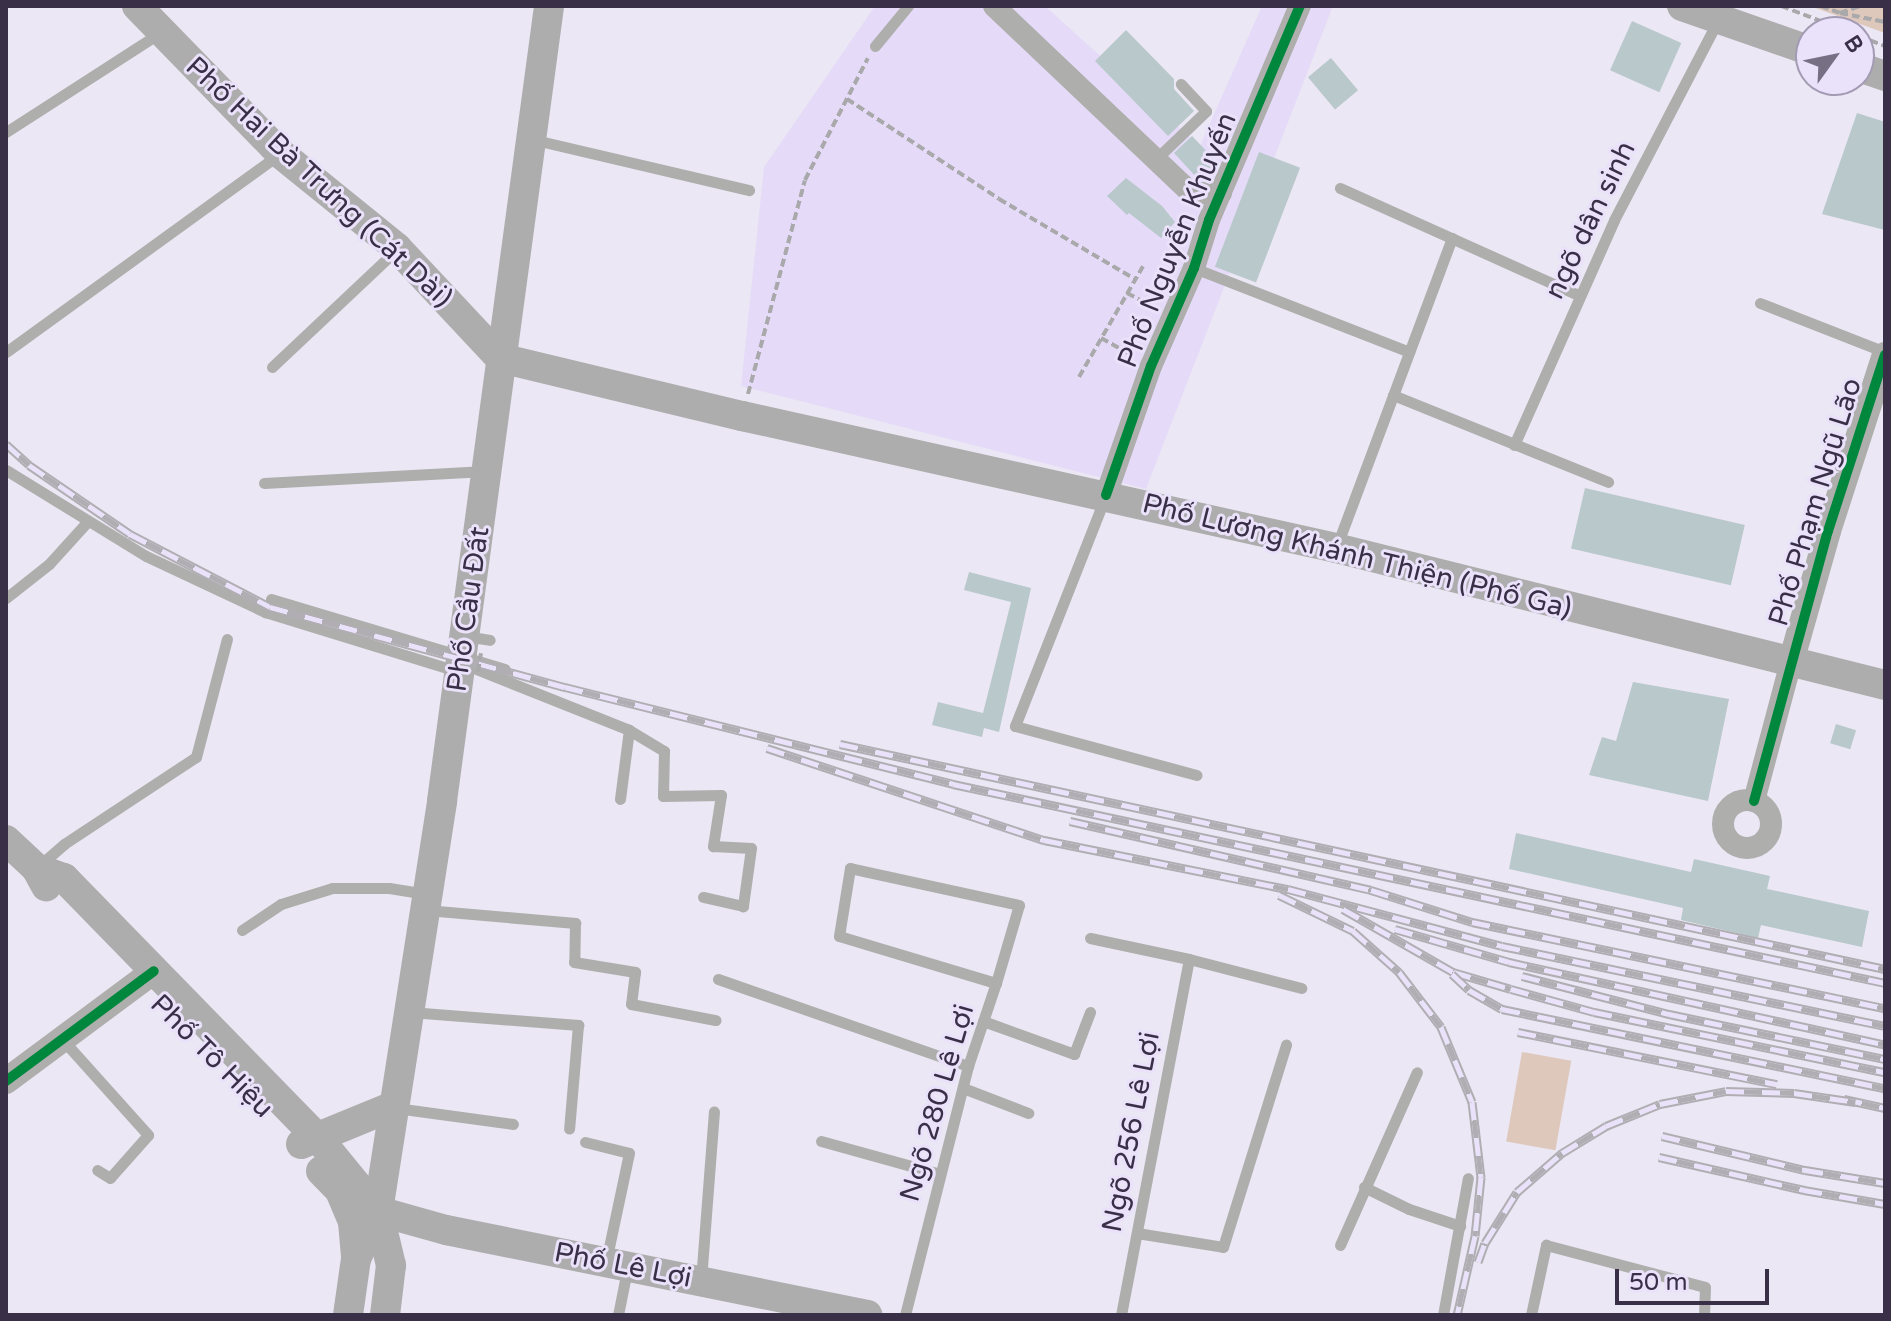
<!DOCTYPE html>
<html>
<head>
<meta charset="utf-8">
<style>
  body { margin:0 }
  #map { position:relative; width:1891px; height:1321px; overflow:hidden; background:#ebe7f4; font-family:"Varela Round",sans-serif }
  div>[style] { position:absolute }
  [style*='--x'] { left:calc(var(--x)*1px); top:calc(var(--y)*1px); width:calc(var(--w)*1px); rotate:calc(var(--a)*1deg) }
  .built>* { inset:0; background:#e5dbf8 }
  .green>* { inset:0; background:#dec8bc; transform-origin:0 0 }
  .building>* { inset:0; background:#b8c8cb; transform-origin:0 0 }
  .path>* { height:4px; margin-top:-2px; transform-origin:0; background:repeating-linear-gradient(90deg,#a9a8aa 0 8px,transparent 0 12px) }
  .service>* { height:11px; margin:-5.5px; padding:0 5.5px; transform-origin:5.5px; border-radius:5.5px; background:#aeaead }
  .minor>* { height:22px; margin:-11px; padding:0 11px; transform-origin:11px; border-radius:11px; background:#aeaead }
  .minor>.ring { margin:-11px; padding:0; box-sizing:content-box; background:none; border:22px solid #aeaead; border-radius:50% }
  .tertiary>* { height:26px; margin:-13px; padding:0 13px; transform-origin:13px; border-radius:13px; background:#aeaead }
  .secondary>* { height:30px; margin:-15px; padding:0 15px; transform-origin:15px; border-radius:15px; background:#aeadad }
  .rail>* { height:9px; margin-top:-4.5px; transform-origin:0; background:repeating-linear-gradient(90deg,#eae1fa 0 18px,#b0aeb3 0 36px); box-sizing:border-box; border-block:2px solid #b0aeb3 }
  .path-bridge>* { height:4px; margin-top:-2px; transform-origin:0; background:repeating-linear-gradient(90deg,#a9a8aa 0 8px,transparent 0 12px) }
  .cycleway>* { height:10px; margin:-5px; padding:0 5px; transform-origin:5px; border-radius:5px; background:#00873e }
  span { translate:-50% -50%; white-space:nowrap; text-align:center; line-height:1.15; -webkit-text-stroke:6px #eae1fa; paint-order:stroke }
  .street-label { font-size:28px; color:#393048 }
  .frame { position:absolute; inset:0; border:8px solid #393048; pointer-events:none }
  .north { position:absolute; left:1795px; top:16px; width:80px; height:80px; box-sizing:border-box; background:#eae1fa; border:2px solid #a39ab3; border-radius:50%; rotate:57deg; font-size:22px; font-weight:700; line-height:32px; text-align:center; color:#393048 }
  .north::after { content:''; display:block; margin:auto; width:28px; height:36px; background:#777084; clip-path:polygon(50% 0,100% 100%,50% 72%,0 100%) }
  .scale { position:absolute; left:1615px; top:1269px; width:154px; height:36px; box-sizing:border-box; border:4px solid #393048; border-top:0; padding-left:10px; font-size:24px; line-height:28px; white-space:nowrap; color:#393048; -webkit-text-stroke:6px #eae1fa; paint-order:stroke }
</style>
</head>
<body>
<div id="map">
  <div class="built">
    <i style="clip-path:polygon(875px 6px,1045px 6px,1200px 146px,1262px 6px,1333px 6px,1146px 489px,741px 386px,764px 167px)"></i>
  </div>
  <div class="green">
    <i style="clip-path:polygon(1810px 6px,1885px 6px,1885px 33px)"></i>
    <i style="left:1522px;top:1052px;width:50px;height:91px;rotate:10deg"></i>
  </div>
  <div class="building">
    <i style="left:1632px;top:21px;width:54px;height:54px;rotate:24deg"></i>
    <i style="clip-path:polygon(1126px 30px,1174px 79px,1174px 89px,1194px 111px,1168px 136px,1095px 61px)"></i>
    <i style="left:1331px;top:58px;width:42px;height:30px;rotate:50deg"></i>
    <i style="clip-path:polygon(1857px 113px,1885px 122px,1885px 230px,1822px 214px)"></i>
    <i style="clip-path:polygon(1192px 136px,1218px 163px,1204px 179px,1198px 179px,1174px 153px)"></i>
    <i style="left:1259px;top:152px;width:44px;height:123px;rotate:21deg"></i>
    <i style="clip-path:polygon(1126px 178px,1162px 206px,1175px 222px,1161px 238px,1129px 213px,1127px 215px,1107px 196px)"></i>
    <i style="left:1585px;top:488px;width:164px;height:62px;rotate:13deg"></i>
    <i style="clip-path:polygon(969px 572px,1031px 588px,999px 732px,984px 728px,982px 737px,932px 725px,938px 702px,983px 713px,1011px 602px,964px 590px)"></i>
    <i style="clip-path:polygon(1633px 682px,1729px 699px,1708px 801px,1589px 775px,1602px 737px,1616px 741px)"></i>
    <i style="left:1836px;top:724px;width:21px;height:20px;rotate:17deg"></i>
    <i style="clip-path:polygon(1516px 833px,1691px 872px,1694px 859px,1770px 876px,1767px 889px,1869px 911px,1862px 947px,1761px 925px,1758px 938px,1681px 920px,1683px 908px,1509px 869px)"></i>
  </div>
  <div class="path">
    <i style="--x:1781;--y:6;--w:74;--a:20.6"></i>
    <i style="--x:1821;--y:6;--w:20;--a:20"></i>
    <i style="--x:1840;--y:13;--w:21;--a:-19"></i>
    <i style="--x:1840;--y:13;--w:46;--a:11.3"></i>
    <i style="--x:1859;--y:36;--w:28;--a:21"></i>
    <i style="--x:847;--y:99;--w:182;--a:33.3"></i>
    <i style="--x:999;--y:199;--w:158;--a:30.5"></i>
    <i style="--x:1127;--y:293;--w:30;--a:28"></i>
    <i style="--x:1101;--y:338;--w:38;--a:29"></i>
    <i style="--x:1079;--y:377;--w:128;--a:-60"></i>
    <i style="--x:748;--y:394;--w:221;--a:-75.1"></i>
    <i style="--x:805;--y:180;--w:137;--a:-62.7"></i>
  </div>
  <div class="service">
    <i style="--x:875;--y:46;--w:52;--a:-50.5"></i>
    <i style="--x:6;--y:132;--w:184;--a:-32.8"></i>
    <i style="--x:531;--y:139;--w:224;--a:13.2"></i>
    <i style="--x:1157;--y:158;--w:68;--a:-43.8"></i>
    <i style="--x:1206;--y:111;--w:37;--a:-133"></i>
    <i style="--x:1340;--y:188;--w:263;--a:24.2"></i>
    <i style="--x:1194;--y:268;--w:231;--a:21.3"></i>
    <i style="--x:1760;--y:303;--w:134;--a:21.4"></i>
    <i style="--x:6;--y:352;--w:338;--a:-35.9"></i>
    <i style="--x:272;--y:367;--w:172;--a:-43.3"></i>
    <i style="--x:1393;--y:395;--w:232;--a:22"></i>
    <i style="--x:1514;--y:445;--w:246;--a:-66"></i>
    <i style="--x:1614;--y:220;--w:225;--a:-62.5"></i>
    <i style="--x:6;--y:470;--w:164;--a:31.6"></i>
    <i style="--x:146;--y:556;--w:132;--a:25.2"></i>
    <i style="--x:265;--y:612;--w:204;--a:17.1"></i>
    <i style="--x:460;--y:672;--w:12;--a:-24"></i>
    <i style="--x:471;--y:667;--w:170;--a:21.7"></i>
    <i style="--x:629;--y:730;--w:41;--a:31"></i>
    <i style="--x:664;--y:751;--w:45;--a:91.3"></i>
    <i style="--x:663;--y:796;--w:58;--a:-1"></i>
    <i style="--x:721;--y:795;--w:52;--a:98.9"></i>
    <i style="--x:713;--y:846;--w:38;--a:3"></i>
    <i style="--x:751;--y:848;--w:59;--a:97.9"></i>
    <i style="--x:743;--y:906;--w:41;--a:-167.3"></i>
    <i style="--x:264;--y:483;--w:222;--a:-3.1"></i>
    <i style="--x:1104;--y:500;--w:243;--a:111.5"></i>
    <i style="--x:1015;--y:726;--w:188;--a:15.1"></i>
    <i style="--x:1336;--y:548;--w:331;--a:-69.5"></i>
    <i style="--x:6;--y:598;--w:55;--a:-38.3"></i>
    <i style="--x:49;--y:564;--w:58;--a:-47.8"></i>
    <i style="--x:271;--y:599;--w:244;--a:16.7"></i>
    <i style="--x:465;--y:636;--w:25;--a:9"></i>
    <i style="--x:620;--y:799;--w:70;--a:-82.6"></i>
    <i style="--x:40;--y:865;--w:32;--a:-41"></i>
    <i style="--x:64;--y:844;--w:158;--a:-33.4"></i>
    <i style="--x:196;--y:757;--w:122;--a:-75.3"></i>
    <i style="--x:426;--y:910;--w:150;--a:5"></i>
    <i style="--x:575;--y:923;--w:39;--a:91"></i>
    <i style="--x:574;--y:962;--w:62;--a:9.3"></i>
    <i style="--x:635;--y:972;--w:32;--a:97"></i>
    <i style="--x:631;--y:1004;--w:86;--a:10.8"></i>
    <i style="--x:242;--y:930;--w:47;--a:-33.7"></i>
    <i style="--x:281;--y:904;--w:53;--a:-17.4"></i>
    <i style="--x:332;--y:888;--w:57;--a:0"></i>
    <i style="--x:389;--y:888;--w:38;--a:9"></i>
    <i style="--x:1090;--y:938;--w:101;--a:12"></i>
    <i style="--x:1189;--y:959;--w:116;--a:14.5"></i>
    <i style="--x:718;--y:979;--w:265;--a:19.2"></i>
    <i style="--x:410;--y:1012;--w:169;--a:4.4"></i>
    <i style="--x:578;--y:1025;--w:104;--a:94.9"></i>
    <i style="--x:983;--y:1021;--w:97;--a:19.9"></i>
    <i style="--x:1074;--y:1054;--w:45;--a:-69.1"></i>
    <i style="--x:62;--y:1039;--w:129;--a:48.1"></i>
    <i style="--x:148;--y:1135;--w:57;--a:131.5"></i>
    <i style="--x:110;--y:1178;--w:15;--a:-148"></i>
    <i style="--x:963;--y:1088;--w:70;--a:21"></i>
    <i style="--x:396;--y:1108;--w:118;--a:7.8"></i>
    <i style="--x:821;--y:1141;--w:123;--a:15.5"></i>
    <i style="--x:585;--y:1142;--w:45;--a:14"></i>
    <i style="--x:629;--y:1153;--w:110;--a:102"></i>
    <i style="--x:1364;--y:1187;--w:50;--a:26.1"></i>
    <i style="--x:1409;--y:1209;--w:54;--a:18.4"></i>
    <i style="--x:1137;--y:1233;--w:87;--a:9.2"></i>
    <i style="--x:1223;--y:1247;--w:212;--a:-72.7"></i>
    <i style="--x:1340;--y:1245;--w:189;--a:-66"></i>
    <i style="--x:701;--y:1280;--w:169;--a:-85.6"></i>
    <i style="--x:618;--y:1315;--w:46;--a:-78.7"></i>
    <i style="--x:905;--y:1315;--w:257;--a:-75.8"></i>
    <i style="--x:968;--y:1066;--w:88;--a:-71.4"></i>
    <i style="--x:996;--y:983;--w:81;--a:-73.6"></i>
    <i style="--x:1019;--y:905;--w:173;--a:-167.7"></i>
    <i style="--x:850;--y:868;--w:69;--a:99.2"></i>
    <i style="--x:839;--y:936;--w:164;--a:16.7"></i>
    <i style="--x:1121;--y:1315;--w:362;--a:-79.2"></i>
    <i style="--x:1443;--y:1315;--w:139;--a:-79.7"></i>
    <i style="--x:1531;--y:1315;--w:72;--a:-77.9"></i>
    <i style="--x:1546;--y:1245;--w:164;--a:14.8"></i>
    <i style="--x:1705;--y:1287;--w:28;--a:92"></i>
  </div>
  <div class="minor">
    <i style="--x:994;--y:6;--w:272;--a:43.5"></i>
    <i style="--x:1191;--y:193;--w:30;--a:0"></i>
    <i style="--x:1106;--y:495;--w:137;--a:-70.8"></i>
    <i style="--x:1151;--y:366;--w:107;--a:-66.3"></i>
    <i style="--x:1194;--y:268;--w:50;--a:-72.6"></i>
    <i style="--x:1209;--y:220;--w:233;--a:-67"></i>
    <i class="ring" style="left:1723px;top:800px;width:26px;height:26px"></i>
    <i style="--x:1754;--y:801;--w:144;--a:-75.1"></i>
  </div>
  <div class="tertiary">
    <i style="--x:1791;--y:662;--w:136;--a:-74.2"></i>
    <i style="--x:1828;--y:531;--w:185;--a:-72.1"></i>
    <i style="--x:6;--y:1081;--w:184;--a:-36.6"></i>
  </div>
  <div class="secondary">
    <i style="--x:137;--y:6;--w:206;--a:45.8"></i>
    <i style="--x:281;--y:154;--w:149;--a:39"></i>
    <i style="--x:397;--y:248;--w:151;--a:46.9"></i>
    <i style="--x:1682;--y:6;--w:137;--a:19.2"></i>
    <i style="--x:1859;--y:67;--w:28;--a:19"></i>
    <i style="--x:500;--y:358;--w:249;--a:13.5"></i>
    <i style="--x:742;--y:416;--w:608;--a:12.53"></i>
    <i style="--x:1336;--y:548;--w:566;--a:14.01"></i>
    <i style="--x:6;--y:840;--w:41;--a:43"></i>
    <i style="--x:36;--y:868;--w:21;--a:61"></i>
    <i style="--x:36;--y:868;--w:30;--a:20"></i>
    <i style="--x:64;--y:878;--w:365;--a:45.7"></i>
    <i style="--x:319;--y:1139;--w:93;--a:50.7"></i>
    <i style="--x:378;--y:1211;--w:56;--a:76.5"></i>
    <i style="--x:391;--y:1265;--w:50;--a:96.8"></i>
    <i style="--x:301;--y:1144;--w:97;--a:-22.3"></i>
    <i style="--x:321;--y:1171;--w:28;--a:46"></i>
    <i style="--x:340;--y:1191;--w:34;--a:67"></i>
    <i style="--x:353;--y:1222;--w:35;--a:85"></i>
    <i style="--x:378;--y:1211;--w:71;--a:15.6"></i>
    <i style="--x:446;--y:1230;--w:430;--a:11.4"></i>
    <i style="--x:348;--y:1315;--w:57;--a:-81.9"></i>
    <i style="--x:356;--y:1259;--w:53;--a:-65.4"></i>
    <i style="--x:378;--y:1211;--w:415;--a:-81.1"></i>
    <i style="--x:442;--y:801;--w:802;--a:-82.33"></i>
  </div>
  <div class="rail">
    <i style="--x:6;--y:444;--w:31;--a:42"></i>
    <i style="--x:29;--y:465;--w:122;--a:34.3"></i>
    <i style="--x:130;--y:534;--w:158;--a:27.5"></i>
    <i style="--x:270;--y:607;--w:306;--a:15.2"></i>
    <i style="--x:565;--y:687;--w:400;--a:14"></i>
    <i style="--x:953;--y:784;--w:953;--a:12.05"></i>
    <i style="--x:840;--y:744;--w:1069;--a:12.15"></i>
    <i style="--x:767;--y:748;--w:292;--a:18.4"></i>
    <i style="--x:1044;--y:840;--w:249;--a:11.4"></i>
    <i style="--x:1288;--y:889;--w:221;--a:14.9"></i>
    <i style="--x:1502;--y:946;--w:391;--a:11.8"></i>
    <i style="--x:1070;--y:821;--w:309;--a:12.9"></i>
    <i style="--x:1371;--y:890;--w:106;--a:17.6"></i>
    <i style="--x:1472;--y:922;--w:422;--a:11.8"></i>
    <i style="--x:1279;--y:895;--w:82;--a:25.9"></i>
    <i style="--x:1353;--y:931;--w:62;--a:41.7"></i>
    <i style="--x:1399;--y:972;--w:69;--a:52.6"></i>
    <i style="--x:1441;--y:1027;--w:81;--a:67.5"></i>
    <i style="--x:1472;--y:1102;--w:76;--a:83.2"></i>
    <i style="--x:1481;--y:1177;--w:59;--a:95.8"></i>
    <i style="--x:1475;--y:1236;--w:81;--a:102.8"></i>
    <i style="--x:1343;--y:909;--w:127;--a:29.8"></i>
    <i style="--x:1453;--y:972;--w:60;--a:16.3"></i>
    <i style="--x:1511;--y:989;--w:86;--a:15.5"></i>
    <i style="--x:1594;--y:1012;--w:297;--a:11.7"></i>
    <i style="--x:1395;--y:929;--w:119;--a:16.1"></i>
    <i style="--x:1509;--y:962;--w:385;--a:12.4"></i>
    <i style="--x:1452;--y:974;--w:23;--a:43"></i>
    <i style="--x:1469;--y:990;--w:38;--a:30"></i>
    <i style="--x:1502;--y:1009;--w:391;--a:11.7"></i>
    <i style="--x:1522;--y:976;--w:152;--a:14.5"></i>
    <i style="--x:1669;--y:1014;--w:221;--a:11.8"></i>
    <i style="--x:1518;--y:1032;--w:264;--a:11.4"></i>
    <i style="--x:1844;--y:1099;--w:42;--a:12.4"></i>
    <i style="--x:1662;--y:1136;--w:147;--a:13.4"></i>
    <i style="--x:1805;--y:1170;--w:81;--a:9.2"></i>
    <i style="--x:1659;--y:1157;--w:149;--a:12.8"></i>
    <i style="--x:1804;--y:1190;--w:82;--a:9.8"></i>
    <i style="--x:1478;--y:1262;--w:20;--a:-70"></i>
    <i style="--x:1485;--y:1243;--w:60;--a:-57.9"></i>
    <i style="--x:1517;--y:1192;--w:60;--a:-40.9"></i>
    <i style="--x:1562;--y:1153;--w:52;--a:-31.5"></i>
    <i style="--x:1606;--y:1126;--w:58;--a:-22.2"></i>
    <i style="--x:1660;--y:1104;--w:67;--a:-11.1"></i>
    <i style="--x:1726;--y:1091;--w:68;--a:1.7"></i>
    <i style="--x:1794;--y:1093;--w:62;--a:8.4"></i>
  </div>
  <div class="path-bridge">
    <i style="--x:478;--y:672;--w:19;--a:-81"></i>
  </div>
  <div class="cycleway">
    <i style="--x:1106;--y:495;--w:137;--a:-70.8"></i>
    <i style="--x:1151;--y:366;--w:107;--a:-66.3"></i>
    <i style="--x:1194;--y:268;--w:50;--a:-72.6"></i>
    <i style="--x:1209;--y:220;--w:233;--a:-67"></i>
    <i style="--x:1754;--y:801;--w:280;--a:-74.7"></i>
    <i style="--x:1828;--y:531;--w:185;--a:-72.1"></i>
    <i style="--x:6;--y:1081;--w:184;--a:-36.6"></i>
  </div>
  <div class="street-label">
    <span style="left:319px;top:182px;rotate:43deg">Phố Hai Bà Trưng (Cát Dài)</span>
    <span style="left:1590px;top:220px;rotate:-64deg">ngõ dân sinh</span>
    <span style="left:1177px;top:240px;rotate:-68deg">Phố Nguyễn Khuyến</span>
    <span style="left:1815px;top:502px;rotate:-73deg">Phố Phạm Ngũ Lão</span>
    <span style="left:1357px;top:556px;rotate:14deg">Phố Lương Khánh Thiện (Phố Ga)</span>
    <span style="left:468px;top:609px;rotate:-82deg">Phố Cầu Đất</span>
    <span style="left:212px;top:1056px;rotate:45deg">Phố Tô Hiệu</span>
    <span style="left:937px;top:1103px;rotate:-74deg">Ngõ 280 Lê Lợi</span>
    <span style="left:1131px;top:1132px;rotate:-79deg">Ngõ 256 Lê Lợi</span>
    <span style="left:623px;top:1265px;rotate:11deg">Phố Lê Lợi</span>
  </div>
  <div class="frame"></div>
  <div class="north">B</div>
  <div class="scale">50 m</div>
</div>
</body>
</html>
